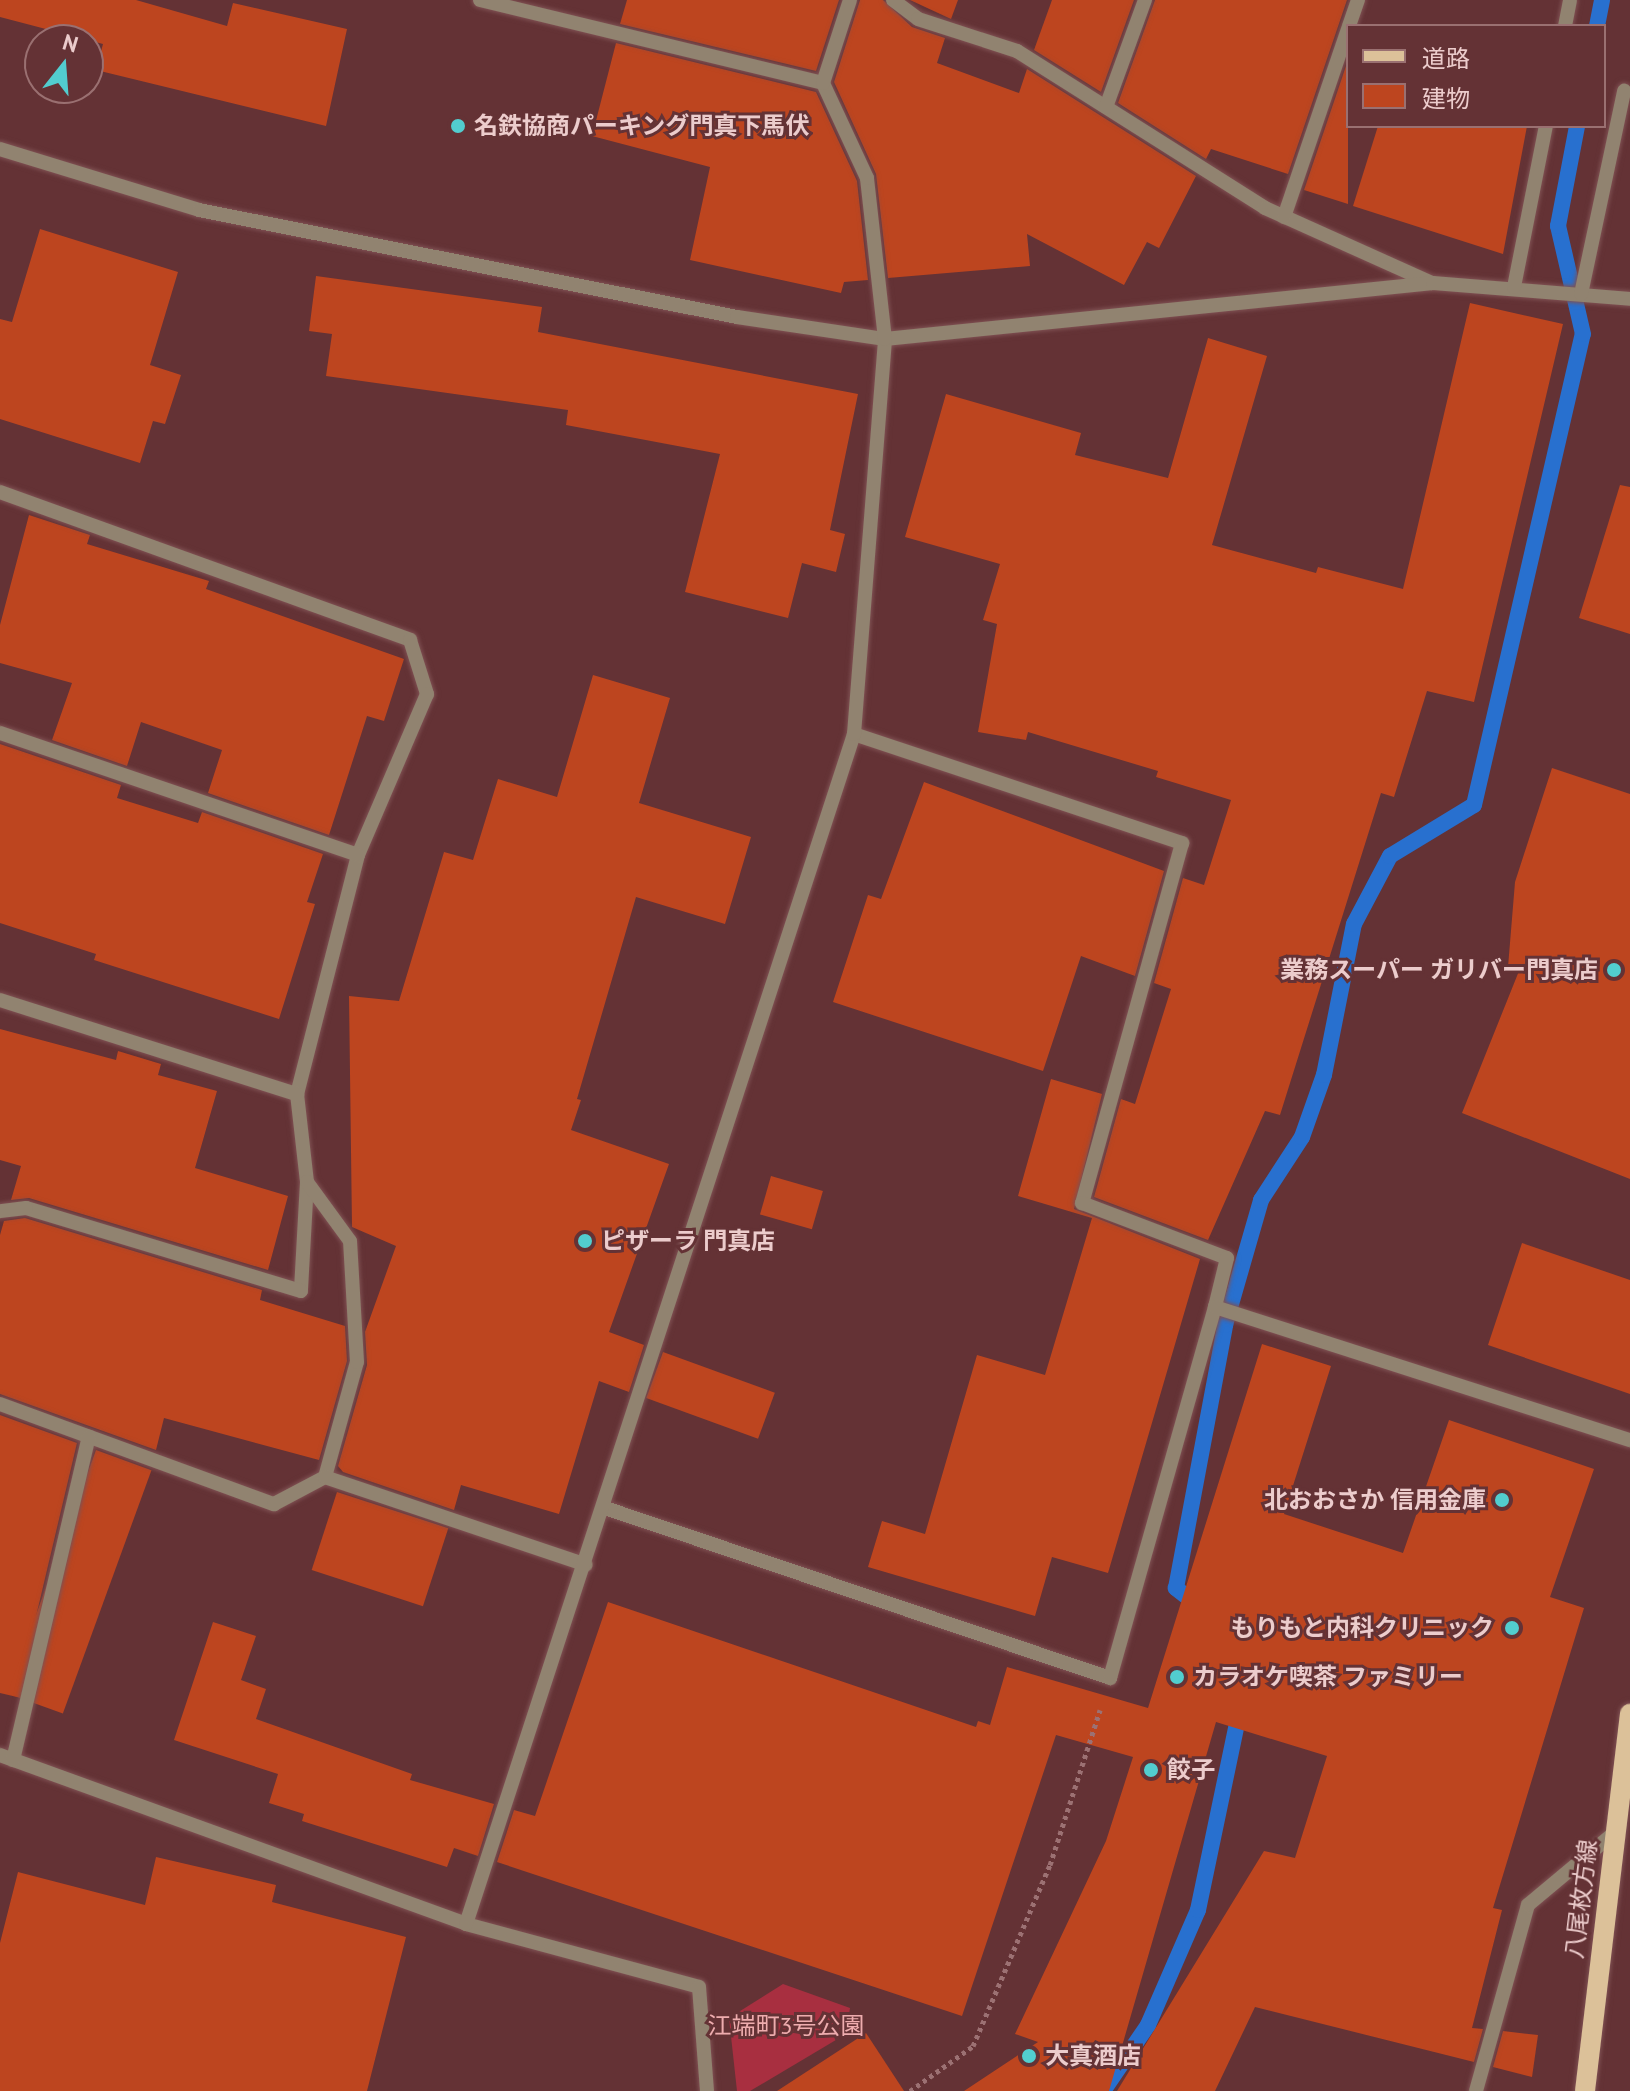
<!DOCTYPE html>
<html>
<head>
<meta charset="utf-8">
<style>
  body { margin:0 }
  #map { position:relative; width:1630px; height:2091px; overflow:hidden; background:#643235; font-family:"PT Sans","Noto Sans JP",sans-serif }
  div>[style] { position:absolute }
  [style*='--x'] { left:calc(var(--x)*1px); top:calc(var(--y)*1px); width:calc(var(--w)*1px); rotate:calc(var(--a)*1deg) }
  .green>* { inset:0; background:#a82f40 }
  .stream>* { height:16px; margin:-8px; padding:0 8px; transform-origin:8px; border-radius:8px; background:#2870cf }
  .building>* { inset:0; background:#bd451f; transform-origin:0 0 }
  .path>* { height:5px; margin-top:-2.5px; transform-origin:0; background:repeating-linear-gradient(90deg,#9c7173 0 4px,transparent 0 8px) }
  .roads { filter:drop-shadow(0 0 2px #7f5153) drop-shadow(0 0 2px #7f5153) }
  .minor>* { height:14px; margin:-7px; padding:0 7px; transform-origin:7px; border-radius:7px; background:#918370 }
  .major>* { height:20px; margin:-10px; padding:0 10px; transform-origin:10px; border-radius:10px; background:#dcc199 }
  .dots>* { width:22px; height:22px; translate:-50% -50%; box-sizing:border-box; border:4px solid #643235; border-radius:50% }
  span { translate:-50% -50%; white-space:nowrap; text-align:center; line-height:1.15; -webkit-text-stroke:6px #643235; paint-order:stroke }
  .poi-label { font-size:24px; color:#eccccc; font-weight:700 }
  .left { translate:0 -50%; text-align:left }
  .right { translate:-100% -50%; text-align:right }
  .street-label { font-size:24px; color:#eccccc }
  .park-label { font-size:24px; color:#eeacae }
  .legend { position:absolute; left:1346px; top:24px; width:260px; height:104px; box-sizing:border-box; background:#643235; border:2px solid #9a7071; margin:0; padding:10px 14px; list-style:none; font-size:24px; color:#eccccc }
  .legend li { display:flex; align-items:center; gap:16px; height:40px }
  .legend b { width:40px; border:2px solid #9a7071 }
  .north { position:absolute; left:24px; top:24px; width:80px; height:80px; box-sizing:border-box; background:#643235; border:2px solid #9a7071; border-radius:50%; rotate:17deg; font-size:22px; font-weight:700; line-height:32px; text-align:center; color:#eccccc }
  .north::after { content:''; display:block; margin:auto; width:28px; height:36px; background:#52cdcf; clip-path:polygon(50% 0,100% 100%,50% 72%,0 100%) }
</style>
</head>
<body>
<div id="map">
  <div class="green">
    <i style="clip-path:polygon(783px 1984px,850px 2008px,846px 2034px,750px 2091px,737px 2091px,729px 2018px)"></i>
  </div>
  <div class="stream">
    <i style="--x:1597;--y:26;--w:26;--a:-79"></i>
    <i style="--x:1200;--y:1607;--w:31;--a:-142"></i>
    <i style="--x:1176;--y:1588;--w:268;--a:-79.4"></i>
    <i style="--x:1225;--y:1325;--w:130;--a:-73.9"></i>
    <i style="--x:1261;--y:1200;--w:75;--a:-56.9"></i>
    <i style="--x:1302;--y:1137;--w:66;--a:-70.5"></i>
    <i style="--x:1324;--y:1075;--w:154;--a:-78.8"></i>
    <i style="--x:1354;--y:924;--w:77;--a:-62.1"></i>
    <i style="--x:1390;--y:856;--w:98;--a:-31.3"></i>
    <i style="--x:1474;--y:805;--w:483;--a:-77"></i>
    <i style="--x:1583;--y:334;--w:111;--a:-103"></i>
    <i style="--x:1558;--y:226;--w:102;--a:-79.2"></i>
    <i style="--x:1103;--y:2091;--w:80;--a:-55.7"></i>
    <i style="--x:1148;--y:2025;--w:125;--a:-66.5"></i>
    <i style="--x:1198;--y:1910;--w:205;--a:-78.2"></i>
  </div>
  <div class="building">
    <i style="clip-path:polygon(0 0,136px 0,227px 26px,233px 3px,347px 29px,326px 126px,96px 70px,103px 44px,0 17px)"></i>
    <i style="clip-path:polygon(627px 0,839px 0,816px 71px,620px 24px)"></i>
    <i style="clip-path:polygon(860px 0,883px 0,912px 27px,945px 38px,937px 63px,1019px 93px,1027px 69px,1196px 176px,1159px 248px,1147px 242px,1124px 285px,1027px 234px,1030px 266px,888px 278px,876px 174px,834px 82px)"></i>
    <i style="clip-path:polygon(910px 0,958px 0,951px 19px)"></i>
    <i style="clip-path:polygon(1052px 0,1134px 0,1101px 92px,1034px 50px)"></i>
    <i style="clip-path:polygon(1155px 0,1347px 0,1288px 174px,1211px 149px,1206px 159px,1118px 103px)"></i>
    <i style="clip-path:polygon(616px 43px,816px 92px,857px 181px,868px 280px,844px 282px,841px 293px,690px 260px,710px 167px,592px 136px)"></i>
    <i style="clip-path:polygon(1348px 60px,1348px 204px,1304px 190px)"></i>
    <i style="clip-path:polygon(1378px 126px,1527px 126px,1503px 254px,1353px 206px)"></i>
    <i style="clip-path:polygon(40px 229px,178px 272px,150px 365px,181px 375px,165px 424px,153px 421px,140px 463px,0 419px,0 319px,12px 322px)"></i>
    <i style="clip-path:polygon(316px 276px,542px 307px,538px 332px,858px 394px,830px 530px,845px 534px,836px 572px,802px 563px,788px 618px,685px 592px,720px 454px,566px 425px,568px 410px,326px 376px,332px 334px,309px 331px)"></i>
    <i style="clip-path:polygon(1470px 303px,1563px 324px,1474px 702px,1427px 691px,1394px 797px,1381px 793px,1280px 1115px,1265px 1111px,1208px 1240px,1094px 1197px,1121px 1099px,1135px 1104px,1171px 989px,1154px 983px,1183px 878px,1204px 885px,1231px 800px,1156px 777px,1158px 771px,1028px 732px,1026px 740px,978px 732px,997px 624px,983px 620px,1000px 564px,905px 537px,946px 394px,1081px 433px,1075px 455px,1168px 478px,1208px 338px,1267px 356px,1212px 545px,1316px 573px,1318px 567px,1403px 589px)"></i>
    <i style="clip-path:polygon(1620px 485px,1630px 487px,1630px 634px,1579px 618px)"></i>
    <i style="clip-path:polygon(29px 515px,90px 535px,87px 544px,209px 581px,206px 589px,404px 659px,384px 721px,367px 716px,329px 835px,208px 793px,222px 750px,141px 722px,127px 766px,52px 740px,72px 683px,0 663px,0 625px)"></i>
    <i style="clip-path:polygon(593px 675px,670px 698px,639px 803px,751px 837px,725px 924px,636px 897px,577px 1099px,581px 1100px,571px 1130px,669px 1164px,609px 1332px,644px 1345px,629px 1392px,599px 1381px,559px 1514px,461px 1485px,454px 1510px,343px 1472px,338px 1466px,367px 1365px,365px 1332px,396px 1246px,352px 1227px,349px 996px,399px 1001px,444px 852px,473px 860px,498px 779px,557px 797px)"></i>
    <i style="clip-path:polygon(0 744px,121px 785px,117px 798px,198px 823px,202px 812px,323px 854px,307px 902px,315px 904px,279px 1019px,94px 960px,96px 954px,0 923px)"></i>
    <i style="clip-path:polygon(1552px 768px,1630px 794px,1630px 1179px,1462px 1113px,1519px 971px,1508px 967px,1515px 882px)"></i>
    <i style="clip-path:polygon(924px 782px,1164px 871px,1135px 976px,1081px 956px,1043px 1071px,833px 1002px,868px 895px,881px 899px)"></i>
    <i style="clip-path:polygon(0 1029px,116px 1060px,118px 1051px,161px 1064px,158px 1075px,217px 1091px,195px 1168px,288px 1196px,268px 1270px,29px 1198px,11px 1200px,21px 1166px,0 1160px)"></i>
    <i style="clip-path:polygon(1051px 1079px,1102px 1094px,1074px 1209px,1200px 1259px,1108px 1573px,1052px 1557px,1035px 1616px,868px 1567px,882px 1521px,925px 1534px,977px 1355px,1045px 1375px,1092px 1218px,1018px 1196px)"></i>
    <i style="left:771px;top:1176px;width:54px;height:40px;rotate:16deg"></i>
    <i style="clip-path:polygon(25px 1218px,262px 1290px,260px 1300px,345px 1326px,347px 1361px,319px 1460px,164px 1418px,156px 1450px,0 1394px,0 1235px,4px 1221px)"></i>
    <i style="clip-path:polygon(1522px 1243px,1630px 1280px,1630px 1394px,1488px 1345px)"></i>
    <i style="clip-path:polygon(1262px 1344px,1331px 1366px,1284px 1514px,1403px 1553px,1449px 1420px,1594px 1469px,1550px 1597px,1584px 1608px,1493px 1908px,1502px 1910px,1472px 2028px,1483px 2029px,1474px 2062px,1255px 2007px,1215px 2091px,1117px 2091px,1264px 1851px,1295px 1858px,1327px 1756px,1216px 1722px,1109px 2091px,964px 2091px,1038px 2042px,1015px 2034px,1106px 1841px,1133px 1757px,1056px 1735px,962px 2016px,497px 1862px,514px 1810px,535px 1816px,608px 1602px,976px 1727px,978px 1721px,990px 1725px,1007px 1667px,1148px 1708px)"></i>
    <i style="left:663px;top:1352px;width:119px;height:49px;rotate:20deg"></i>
    <i style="clip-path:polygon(0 1415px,77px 1443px,17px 1697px,0 1693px)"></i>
    <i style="left:96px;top:1450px;width:59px;height:259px;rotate:20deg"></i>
    <i style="left:337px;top:1492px;width:117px;height:82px;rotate:18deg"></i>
    <i style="clip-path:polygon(213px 1622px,256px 1636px,241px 1680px,266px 1689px,256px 1719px,412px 1774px,410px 1780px,494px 1804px,478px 1856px,454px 1848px,447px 1867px,302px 1821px,304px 1814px,269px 1803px,278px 1774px,174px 1740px)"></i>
    <i style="clip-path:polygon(156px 1857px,276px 1885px,272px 1902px,406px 1937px,367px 2091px,0 2091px,0 1943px,18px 1872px,145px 1905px)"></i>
    <i style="clip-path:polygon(1503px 2031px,1538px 2035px,1532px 2077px,1493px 2067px)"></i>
    <i style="clip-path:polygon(866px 2033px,904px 2091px,777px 2091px)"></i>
  </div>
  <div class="path">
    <i style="--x:910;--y:2091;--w:77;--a:-35.5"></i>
    <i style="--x:973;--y:2046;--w:197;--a:-67"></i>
    <i style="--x:1050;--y:1865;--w:163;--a:-72.1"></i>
  </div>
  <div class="roads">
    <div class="minor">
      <i style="--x:480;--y:0;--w:353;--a:13.6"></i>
      <i style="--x:893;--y:0;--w:31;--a:37"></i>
      <i style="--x:918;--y:19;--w:104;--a:17.9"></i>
      <i style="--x:1017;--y:51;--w:294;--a:32.3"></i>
      <i style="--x:1265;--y:208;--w:183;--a:24.2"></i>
      <i style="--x:1349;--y:26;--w:28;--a:-71"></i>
      <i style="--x:1565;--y:26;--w:26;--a:-79"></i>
      <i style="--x:1106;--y:107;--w:114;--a:-70"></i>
      <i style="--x:0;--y:149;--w:208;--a:17"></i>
      <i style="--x:199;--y:210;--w:549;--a:11.25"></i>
      <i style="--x:737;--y:317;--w:150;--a:8.5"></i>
      <i style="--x:885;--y:339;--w:551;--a:-5.83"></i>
      <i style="--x:1433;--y:283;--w:198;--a:4.6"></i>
      <i style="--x:1284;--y:217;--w:199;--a:-71.2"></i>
      <i style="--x:1514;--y:287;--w:164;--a:-78.8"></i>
      <i style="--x:1581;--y:294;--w:208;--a:-78"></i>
      <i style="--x:0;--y:492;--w:436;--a:19.8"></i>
      <i style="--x:410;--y:640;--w:57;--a:72.5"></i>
      <i style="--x:427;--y:694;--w:175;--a:113.2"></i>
      <i style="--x:358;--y:855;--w:247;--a:104.3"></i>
      <i style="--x:297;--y:1094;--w:89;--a:83.5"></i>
      <i style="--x:307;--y:1182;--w:109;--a:93.2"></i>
      <i style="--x:301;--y:1291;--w:287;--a:-163.2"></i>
      <i style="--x:26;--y:1208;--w:26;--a:173"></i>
      <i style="--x:0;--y:733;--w:378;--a:18.8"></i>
      <i style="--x:854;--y:734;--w:346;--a:18.4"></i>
      <i style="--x:1182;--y:843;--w:374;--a:105.5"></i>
      <i style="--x:1082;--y:1203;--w:155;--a:20.8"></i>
      <i style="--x:1227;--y:1258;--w:50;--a:103.8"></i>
      <i style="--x:0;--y:1000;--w:312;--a:17.6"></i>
      <i style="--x:0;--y:1404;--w:292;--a:20.1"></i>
      <i style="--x:274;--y:1504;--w:58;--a:-27.9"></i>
      <i style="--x:325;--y:1477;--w:119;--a:-74.5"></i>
      <i style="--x:357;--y:1362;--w:121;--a:-93.3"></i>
      <i style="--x:350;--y:1241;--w:73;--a:-126.1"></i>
      <i style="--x:325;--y:1477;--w:275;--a:18.6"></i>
      <i style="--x:605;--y:1508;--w:533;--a:18.6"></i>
      <i style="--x:1110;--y:1678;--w:386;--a:-74.2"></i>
      <i style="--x:1215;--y:1307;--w:436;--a:17.8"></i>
      <i style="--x:0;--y:1755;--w:496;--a:19.9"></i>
      <i style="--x:466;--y:1924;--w:241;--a:15.1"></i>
      <i style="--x:699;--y:1987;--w:104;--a:85.6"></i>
      <i style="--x:13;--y:1760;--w:332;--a:-76.8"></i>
      <i style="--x:466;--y:1924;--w:1252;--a:-71.94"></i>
      <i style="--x:854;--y:734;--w:396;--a:-85.5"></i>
      <i style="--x:885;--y:339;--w:162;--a:-96.4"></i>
      <i style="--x:867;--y:178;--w:105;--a:-114.9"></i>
      <i style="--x:823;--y:83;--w:87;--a:-72"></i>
      <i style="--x:1476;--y:2091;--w:193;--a:-74.4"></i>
      <i style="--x:1528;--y:1905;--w:112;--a:-39.9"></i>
    </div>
    <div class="major">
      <i style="--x:1585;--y:2091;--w:380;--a:-83.2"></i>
    </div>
  </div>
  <div class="dots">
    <i style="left:458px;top:126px;background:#52cdcf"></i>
    <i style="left:1614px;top:970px;background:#52cdcf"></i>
    <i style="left:585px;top:1241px;background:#52cdcf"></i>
    <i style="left:1502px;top:1500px;background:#52cdcf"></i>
    <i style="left:1512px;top:1628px;background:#52cdcf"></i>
    <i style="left:1177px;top:1677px;background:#52cdcf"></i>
    <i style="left:1151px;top:1770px;background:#52cdcf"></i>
    <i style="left:1029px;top:2056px;background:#52cdcf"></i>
  </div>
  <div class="poi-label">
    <span class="left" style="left:474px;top:126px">名鉄協商パーキング門真下馬伏</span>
    <span class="right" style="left:1598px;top:970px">業務スーパー ガリバー門真店</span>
    <span class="left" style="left:601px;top:1241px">ピザーラ 門真店</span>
    <span class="right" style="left:1486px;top:1500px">北おおさか 信用金庫</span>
    <span class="right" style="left:1494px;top:1628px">もりもと内科クリニック</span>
    <span class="left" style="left:1193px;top:1677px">カラオケ喫茶 ファミリー</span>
    <span class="left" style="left:1167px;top:1770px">餃子</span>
    <span class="left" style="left:1045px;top:2056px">大真酒店</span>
  </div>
  <div class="street-label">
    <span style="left:1581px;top:1899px;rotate:-83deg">八尾枚方線</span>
  </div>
  <div class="park-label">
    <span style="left:786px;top:2026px">江端町3号公園</span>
  </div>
  <ul class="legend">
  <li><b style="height:10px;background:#dcc199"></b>道路</li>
  <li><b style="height:22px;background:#bd451f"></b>建物</li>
  </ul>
  <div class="north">N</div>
</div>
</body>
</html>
